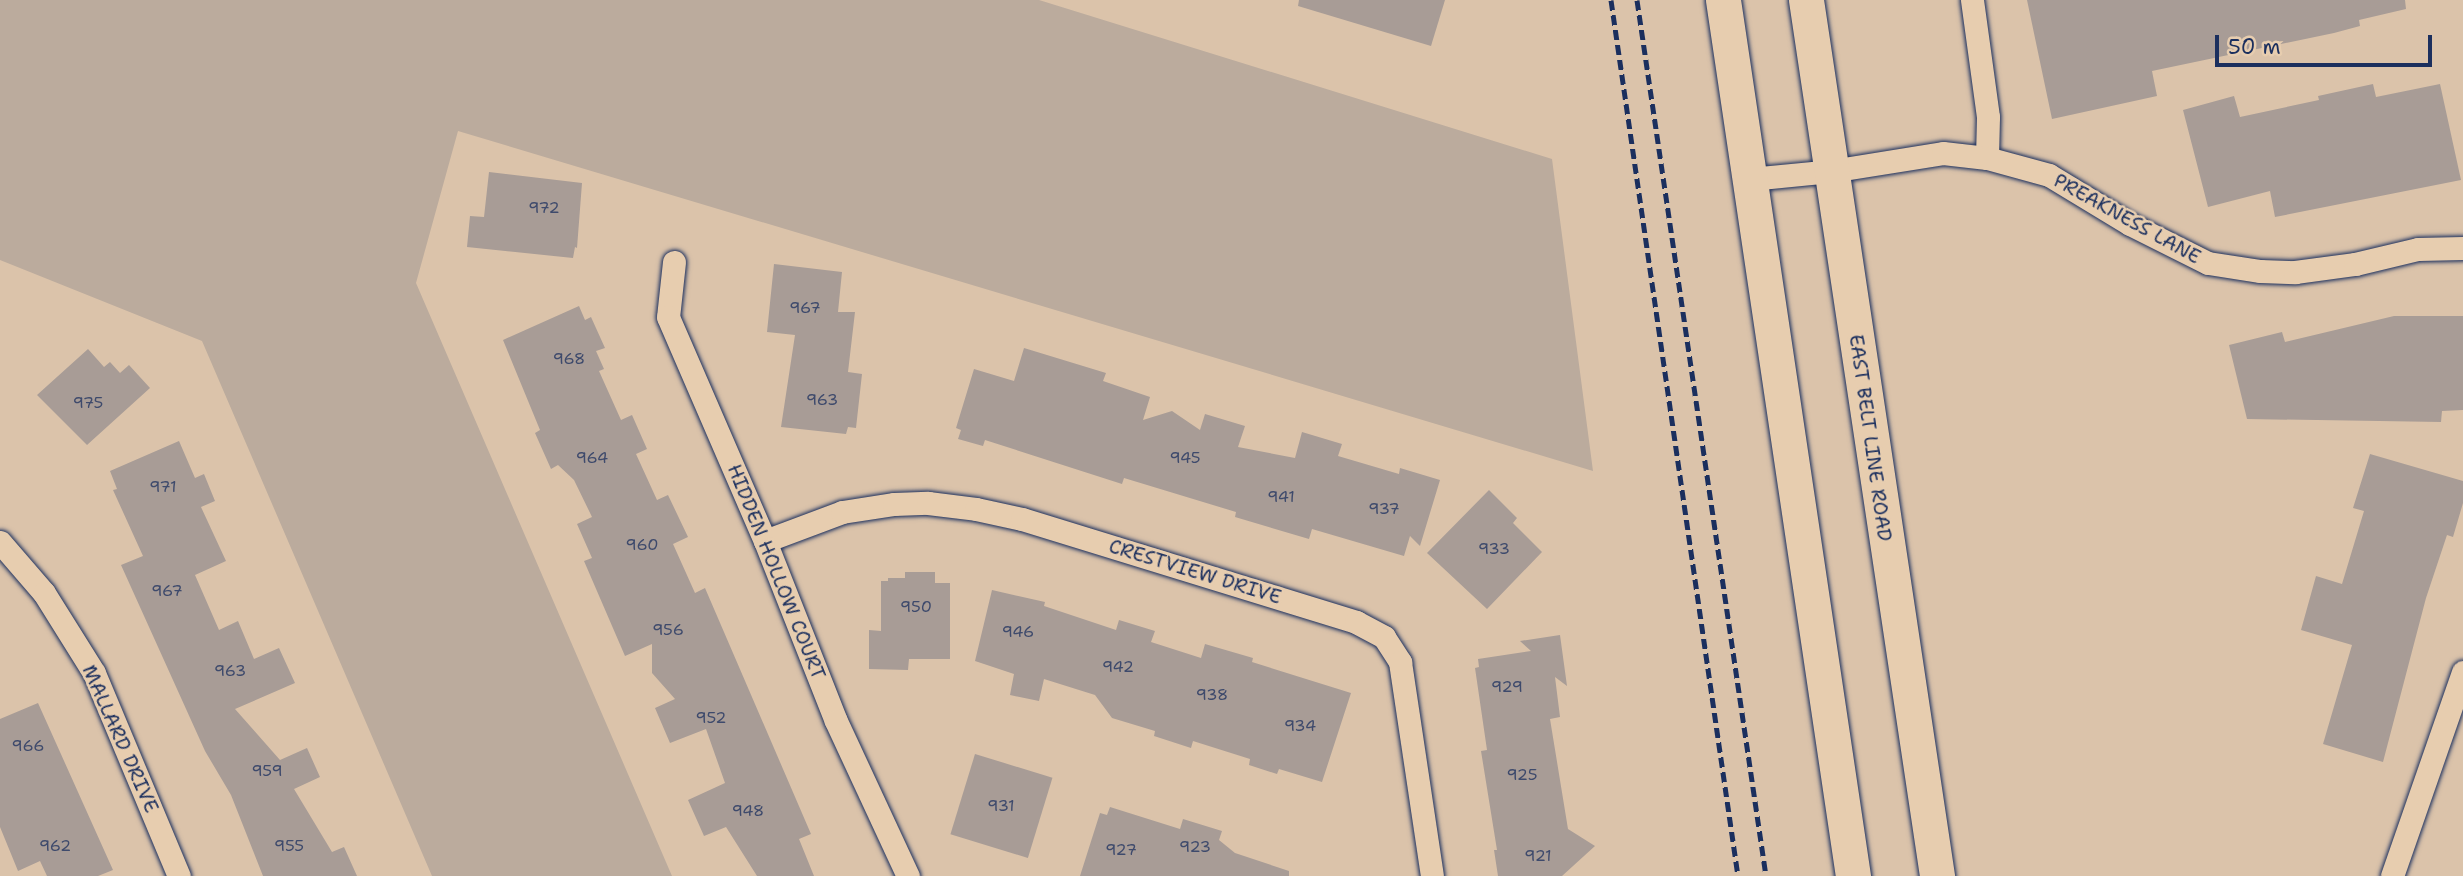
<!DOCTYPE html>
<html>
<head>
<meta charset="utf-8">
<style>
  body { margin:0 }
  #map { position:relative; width:2463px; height:876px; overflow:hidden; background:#dbc3aa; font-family:"Shantell Sans",sans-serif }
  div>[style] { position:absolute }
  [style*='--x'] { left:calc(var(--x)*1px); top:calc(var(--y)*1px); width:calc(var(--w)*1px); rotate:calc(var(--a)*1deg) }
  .green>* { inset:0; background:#bbab9d }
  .building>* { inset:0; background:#a89c96; transform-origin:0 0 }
  .roads { filter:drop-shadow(0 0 2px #1b2f5e) drop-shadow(0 0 2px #1b2f5e) }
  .street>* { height:23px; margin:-11.5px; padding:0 11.5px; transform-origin:11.5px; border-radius:11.5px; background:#e7cdaf }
  .primary>* { height:35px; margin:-17.5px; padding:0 17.5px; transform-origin:17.5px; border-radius:17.5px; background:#e7cdaf }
  .rail>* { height:5px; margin-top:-2.5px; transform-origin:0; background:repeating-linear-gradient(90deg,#1b2f5e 0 10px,transparent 0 15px) }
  span { translate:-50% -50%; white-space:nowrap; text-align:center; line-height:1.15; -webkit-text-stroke:5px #e7cdaf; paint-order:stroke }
  .number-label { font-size:16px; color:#3e4a6c }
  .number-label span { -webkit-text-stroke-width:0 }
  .street-label { font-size:19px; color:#1b2f5e }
  .scale { position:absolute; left:2215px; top:35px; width:217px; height:32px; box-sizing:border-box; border:4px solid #1b2f5e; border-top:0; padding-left:9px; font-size:21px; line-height:24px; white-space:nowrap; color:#1b2f5e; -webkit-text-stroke:5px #e7cdaf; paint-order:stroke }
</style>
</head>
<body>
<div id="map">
  <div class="green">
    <i style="clip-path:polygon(0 0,1039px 0,1552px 159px,1593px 471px,458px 131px,416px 283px,672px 876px,432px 876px,202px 341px,0 260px)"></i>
  </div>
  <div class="building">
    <i style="clip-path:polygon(1299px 0,1445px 0,1431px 46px,1298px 6px)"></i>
    <i style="clip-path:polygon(2027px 0,2405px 0,2406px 9px,2359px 20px,2360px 26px,2334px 33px,2152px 71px,2157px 96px,2052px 119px)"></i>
    <i style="clip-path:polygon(2373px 84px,2376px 97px,2440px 84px,2461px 180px,2275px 217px,2270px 191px,2208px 207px,2183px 110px,2234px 96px,2240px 117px,2319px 100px,2318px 96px)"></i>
    <i style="clip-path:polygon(489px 172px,582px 183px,577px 248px,575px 247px,573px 258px,467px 247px,470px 216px,484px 217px)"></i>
    <i style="clip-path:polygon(774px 264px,842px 272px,838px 312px,855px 312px,848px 372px,862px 374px,856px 428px,848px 427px,846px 434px,781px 427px,795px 335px,767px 332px)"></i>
    <i style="clip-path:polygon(579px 306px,585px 320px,591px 317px,605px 348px,596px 351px,604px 369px,599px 371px,621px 420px,632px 415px,647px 449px,636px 454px,657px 500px,668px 495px,688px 537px,673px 544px,695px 593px,705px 588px,811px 834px,799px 839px,814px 876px,757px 876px,726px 827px,704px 836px,688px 800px,725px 783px,706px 729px,670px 743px,655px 708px,675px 699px,652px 673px,652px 644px,625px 656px,584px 561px,592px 558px,577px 524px,592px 517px,574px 480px,558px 465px,551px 469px,535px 433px,540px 430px,503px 340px)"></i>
    <i style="clip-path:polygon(2394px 316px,2463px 316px,2463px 410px,2442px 411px,2441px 422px,2247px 419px,2229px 345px,2282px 332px,2285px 342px)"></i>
    <i style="clip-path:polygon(1024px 348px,1106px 373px,1103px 381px,1150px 397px,1143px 420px,1172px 411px,1200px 430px,1205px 414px,1245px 426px,1238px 447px,1295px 458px,1302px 432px,1342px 444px,1338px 456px,1399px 474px,1400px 468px,1440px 480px,1420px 546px,1410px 536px,1404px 556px,1312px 529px,1309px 539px,1235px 517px,1236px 512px,1124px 478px,1122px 484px,985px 440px,983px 446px,958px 439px,961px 430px,956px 428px,974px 369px,1014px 381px)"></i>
    <i style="clip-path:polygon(88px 349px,104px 367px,110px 362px,120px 373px,129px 365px,150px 388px,87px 445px,37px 395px)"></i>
    <i style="clip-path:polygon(179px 441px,195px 478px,204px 474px,215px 501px,201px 507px,226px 561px,195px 575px,219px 630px,238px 621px,254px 659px,279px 648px,295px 683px,235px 709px,280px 760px,307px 748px,320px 777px,294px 789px,332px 852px,344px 847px,357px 876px,263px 876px,231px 795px,205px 751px,121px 565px,143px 556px,113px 490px,117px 489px,110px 471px)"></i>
    <i style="clip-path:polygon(2370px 454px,2463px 481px,2463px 503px,2453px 537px,2447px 535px,2426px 598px,2383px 762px,2323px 744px,2352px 645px,2301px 630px,2316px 576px,2342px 584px,2364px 511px,2353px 508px)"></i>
    <i style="clip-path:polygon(1489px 490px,1517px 518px,1513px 523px,1542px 552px,1487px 609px,1427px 553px)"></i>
    <i style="clip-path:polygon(905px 572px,935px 572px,935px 583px,950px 583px,950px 659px,909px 659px,908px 670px,869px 669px,869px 630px,881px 631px,881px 581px,888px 581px,888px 578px,905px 578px)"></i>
    <i style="clip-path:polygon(992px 590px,1045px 602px,1044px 606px,1116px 630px,1119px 620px,1155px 631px,1151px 642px,1201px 658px,1205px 644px,1253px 658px,1252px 662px,1351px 693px,1322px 782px,1279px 769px,1277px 774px,1249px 765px,1250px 759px,1193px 741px,1191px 748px,1154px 736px,1155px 731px,1112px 718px,1095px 695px,1044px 679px,1039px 701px,1010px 695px,1014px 674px,975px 661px)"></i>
    <i style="clip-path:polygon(1560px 635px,1567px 686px,1555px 677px,1560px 717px,1550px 719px,1568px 829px,1595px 846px,1562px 876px,1498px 876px,1494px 850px,1497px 850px,1481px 751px,1487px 750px,1475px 668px,1479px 667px,1478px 659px,1531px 651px,1520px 641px)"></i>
    <i style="clip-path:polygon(38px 703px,113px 870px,98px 876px,47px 876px,40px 861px,18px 871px,0 827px,0 719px)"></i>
    <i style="left:975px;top:754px;width:81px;height:84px;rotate:17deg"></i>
    <i style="clip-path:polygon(1110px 807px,1180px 829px,1183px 819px,1222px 831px,1219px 840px,1235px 853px,1289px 871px,1289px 876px,1080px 876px,1100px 813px,1107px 815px)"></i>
  </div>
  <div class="roads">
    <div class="street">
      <i style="--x:1972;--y:0;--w:118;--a:82.2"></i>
      <i style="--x:1988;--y:117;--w:41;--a:91.4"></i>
      <i style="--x:1750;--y:179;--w:81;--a:-5.6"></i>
      <i style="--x:1831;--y:171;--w:113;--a:-9.1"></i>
      <i style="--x:1943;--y:153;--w:44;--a:6.5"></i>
      <i style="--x:1987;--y:158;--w:64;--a:15.3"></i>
      <i style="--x:2049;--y:175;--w:95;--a:31.2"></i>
      <i style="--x:2130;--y:224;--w:87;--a:26.6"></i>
      <i style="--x:2208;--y:263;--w:53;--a:8.7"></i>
      <i style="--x:2260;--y:271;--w:35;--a:2"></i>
      <i style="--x:2295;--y:272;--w:61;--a:-7.6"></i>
      <i style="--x:2355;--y:264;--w:65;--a:-13.4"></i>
      <i style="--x:2418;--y:249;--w:45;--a:-1.3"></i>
      <i style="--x:674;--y:262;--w:55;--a:96.2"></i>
      <i style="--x:668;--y:317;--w:244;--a:66.6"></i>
      <i style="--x:765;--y:541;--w:193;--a:68.5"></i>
      <i style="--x:836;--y:721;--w:171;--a:65.1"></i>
      <i style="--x:765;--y:541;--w:82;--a:-20.6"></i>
      <i style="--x:842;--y:512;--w:53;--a:-8.7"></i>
      <i style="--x:894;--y:504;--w:34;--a:-2"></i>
      <i style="--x:928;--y:503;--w:48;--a:7.1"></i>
      <i style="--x:976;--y:509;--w:47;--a:12.3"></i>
      <i style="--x:1022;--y:519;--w:350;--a:17.1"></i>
      <i style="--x:1356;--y:622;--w:32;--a:28"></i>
      <i style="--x:1384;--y:637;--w:30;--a:57"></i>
      <i style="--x:1400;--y:662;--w:216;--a:81.5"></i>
      <i style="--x:0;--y:542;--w:67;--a:49.2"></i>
      <i style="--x:44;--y:593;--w:94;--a:58"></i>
      <i style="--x:94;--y:673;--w:220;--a:67.3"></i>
      <i style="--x:2392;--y:876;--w:216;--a:-70.8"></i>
    </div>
    <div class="primary">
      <i style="--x:1723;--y:0;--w:886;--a:81.56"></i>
      <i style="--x:1806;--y:0;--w:886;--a:81.49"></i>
    </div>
  </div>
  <div class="rail">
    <i style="--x:1611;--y:0;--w:885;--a:81.75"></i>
    <i style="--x:1637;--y:0;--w:885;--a:81.62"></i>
  </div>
  <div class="number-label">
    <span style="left:544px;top:208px">972</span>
    <span style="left:805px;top:308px">967</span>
    <span style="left:569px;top:359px">968</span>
    <span style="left:822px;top:400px">963</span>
    <span style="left:88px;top:403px">975</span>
    <span style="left:592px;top:458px">964</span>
    <span style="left:1185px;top:458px">945</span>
    <span style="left:163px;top:487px">971</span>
    <span style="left:1281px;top:497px">941</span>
    <span style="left:1384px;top:509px">937</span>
    <span style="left:642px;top:545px">960</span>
    <span style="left:1494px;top:549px">933</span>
    <span style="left:167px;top:591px">967</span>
    <span style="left:916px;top:607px">950</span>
    <span style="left:668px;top:630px">956</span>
    <span style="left:1018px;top:632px">946</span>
    <span style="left:1118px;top:667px">942</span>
    <span style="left:230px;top:671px">963</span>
    <span style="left:1507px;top:687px">929</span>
    <span style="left:1212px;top:695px">938</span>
    <span style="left:711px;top:718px">952</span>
    <span style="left:1300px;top:726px">934</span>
    <span style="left:28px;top:746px">966</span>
    <span style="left:267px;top:771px">959</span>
    <span style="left:1522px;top:775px">925</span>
    <span style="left:1001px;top:806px">931</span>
    <span style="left:748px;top:811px">948</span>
    <span style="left:55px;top:846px">962</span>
    <span style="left:289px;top:846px">955</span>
    <span style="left:1195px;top:847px">923</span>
    <span style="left:1121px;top:850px">927</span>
    <span style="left:1538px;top:856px">921</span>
  </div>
  <div class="street-label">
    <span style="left:2127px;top:219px;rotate:29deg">PREAKNESS LANE</span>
    <span style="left:1870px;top:438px;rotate:82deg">EAST BELT LINE ROAD</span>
    <span style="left:776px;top:572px;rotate:68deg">HIDDEN HOLLOW COURT</span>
    <span style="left:1195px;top:572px;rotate:17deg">CRESTVIEW DRIVE</span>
    <span style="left:120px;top:739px;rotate:66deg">MALLARD DRIVE</span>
  </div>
  <div class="scale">50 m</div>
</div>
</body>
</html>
